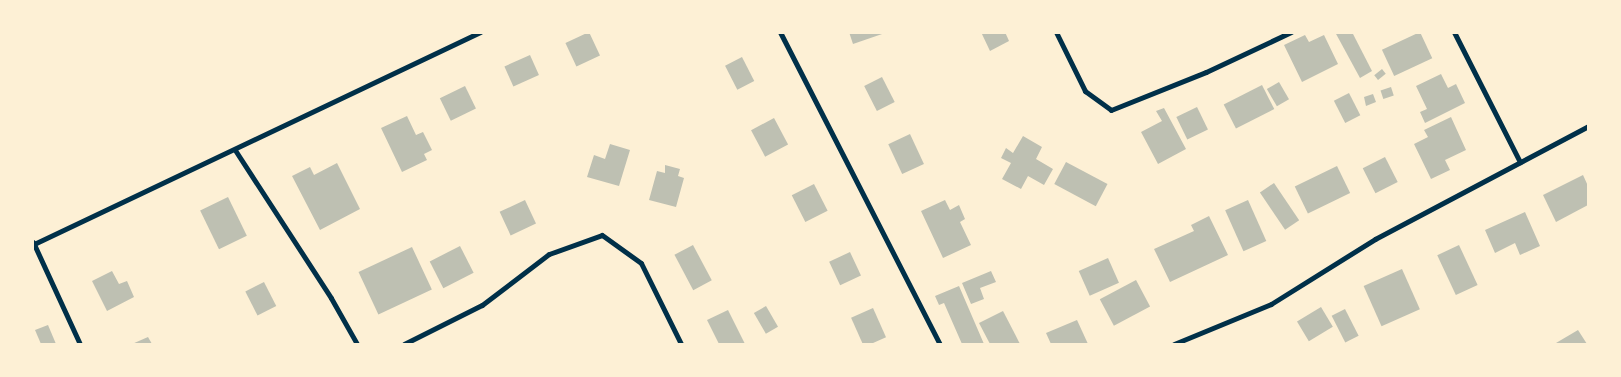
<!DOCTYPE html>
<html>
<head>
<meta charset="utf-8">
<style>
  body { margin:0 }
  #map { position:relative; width:1621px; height:377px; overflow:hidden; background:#fdf0d5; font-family:"Zilla Slab",serif }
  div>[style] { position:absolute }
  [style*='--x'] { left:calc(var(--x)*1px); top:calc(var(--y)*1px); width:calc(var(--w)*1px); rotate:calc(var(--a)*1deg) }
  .building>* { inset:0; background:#bec0b2; transform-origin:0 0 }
  .minor>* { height:5px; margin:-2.5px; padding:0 2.5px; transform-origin:2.5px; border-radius:2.5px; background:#003049 }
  span { translate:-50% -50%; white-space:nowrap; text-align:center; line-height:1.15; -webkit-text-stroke:5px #fdf0d5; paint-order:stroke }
  .frame { position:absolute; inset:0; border:34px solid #fdf0d5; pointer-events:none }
</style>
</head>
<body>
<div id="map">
  <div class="building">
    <i style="left:589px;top:32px;width:26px;height:26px;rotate:65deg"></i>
    <i style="clip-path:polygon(849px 32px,885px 32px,885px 33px,853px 44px)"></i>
    <i style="clip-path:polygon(981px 32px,1005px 32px,1009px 41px,990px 51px)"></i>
    <i style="clip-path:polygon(1335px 32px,1352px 32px,1372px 71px,1360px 78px)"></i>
    <i style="left:1420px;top:32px;width:29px;height:42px;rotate:65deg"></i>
    <i style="clip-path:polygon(1305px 35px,1309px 42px,1324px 35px,1338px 64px,1302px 82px,1284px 45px)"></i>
    <i style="left:530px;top:55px;width:22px;height:28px;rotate:66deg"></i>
    <i style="left:742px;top:57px;width:27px;height:19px;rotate:63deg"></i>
    <i style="left:1382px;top:69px;width:6px;height:10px;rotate:51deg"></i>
    <i style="clip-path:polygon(1441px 74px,1448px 88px,1456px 84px,1465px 103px,1425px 123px,1420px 112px,1427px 109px,1416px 86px)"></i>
    <i style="left:882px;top:77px;width:28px;height:20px;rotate:63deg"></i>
    <i style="left:1279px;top:82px;width:20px;height:14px;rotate:60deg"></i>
    <i style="left:1262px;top:85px;width:27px;height:43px;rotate:63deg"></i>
    <i style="left:465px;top:86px;width:25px;height:28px;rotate:64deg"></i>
    <i style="left:1391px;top:87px;width:9px;height:11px;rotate:72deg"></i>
    <i style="left:1349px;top:93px;width:25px;height:17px;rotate:63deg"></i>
    <i style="clip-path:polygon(1373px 94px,1376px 102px,1366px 106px,1364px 97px)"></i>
    <i style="left:1197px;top:107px;width:25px;height:23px;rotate:64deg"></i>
    <i style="clip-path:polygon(1164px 108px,1186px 149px,1158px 164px,1141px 132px,1162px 121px,1156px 111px)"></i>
    <i style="clip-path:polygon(407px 116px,416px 135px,423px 132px,432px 150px,424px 154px,427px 160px,402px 172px,381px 128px)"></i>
    <i style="clip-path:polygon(1451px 117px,1466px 150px,1445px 160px,1450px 170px,1431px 179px,1414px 144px,1428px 137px,1424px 130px)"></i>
    <i style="left:774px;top:118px;width:30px;height:26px;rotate:62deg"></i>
    <i style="left:910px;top:134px;width:33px;height:24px;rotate:65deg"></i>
    <i style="clip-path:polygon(1023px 136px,1042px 147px,1036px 159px,1053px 169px,1044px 185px,1028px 176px,1021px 189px,1002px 179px,1011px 163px,1001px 158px,1006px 148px,1013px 153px)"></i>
    <i style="clip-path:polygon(610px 144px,630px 150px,619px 186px,587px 177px,594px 155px,605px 159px)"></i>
    <i style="left:1385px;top:157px;width:28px;height:25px;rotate:63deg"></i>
    <i style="left:1066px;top:162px;width:47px;height:25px;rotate:28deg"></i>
    <i style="clip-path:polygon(337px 163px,360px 209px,320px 230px,292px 176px,310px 167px,314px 175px)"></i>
    <i style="clip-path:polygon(665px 165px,680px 169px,678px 176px,684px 178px,676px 207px,649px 200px,657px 171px,665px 173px)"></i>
    <i style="left:1337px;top:166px;width:30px;height:47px;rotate:64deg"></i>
    <i style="clip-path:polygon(1583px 175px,1588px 186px,1588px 205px,1556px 222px,1543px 195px)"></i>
    <i style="left:1274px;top:183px;width:45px;height:17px;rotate:56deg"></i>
    <i style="left:814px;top:184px;width:30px;height:25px;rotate:63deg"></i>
    <i style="left:228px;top:197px;width:43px;height:31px;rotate:64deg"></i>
    <i style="left:525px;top:200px;width:26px;height:28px;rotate:65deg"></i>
    <i style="clip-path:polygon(945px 200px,950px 210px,959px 205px,965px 219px,960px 222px,971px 245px,943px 258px,921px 211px)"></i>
    <i style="left:1248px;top:200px;width:45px;height:25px;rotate:66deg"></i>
    <i style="clip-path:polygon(1525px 212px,1540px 246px,1520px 255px,1515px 243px,1495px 253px,1485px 230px)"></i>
    <i style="clip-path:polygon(1209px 216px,1228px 255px,1170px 282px,1154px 249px,1194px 231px,1191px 225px)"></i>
    <i style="left:693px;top:245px;width:40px;height:21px;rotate:62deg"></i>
    <i style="left:1459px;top:245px;width:44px;height:24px;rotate:65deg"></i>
    <i style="left:460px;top:246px;width:30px;height:34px;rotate:63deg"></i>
    <i style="left:412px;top:247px;width:47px;height:59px;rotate:65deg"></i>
    <i style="left:850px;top:252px;width:26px;height:23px;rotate:65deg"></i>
    <i style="left:1108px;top:258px;width:27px;height:32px;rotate:66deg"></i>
    <i style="left:1402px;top:269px;width:44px;height:42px;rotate:66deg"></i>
    <i style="clip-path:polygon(112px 271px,119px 284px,127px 281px,134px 297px,107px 311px,92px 281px)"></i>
    <i style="clip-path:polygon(991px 271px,996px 282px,980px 288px,984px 299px,971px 304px,962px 283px)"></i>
    <i style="left:1136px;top:280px;width:30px;height:41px;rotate:62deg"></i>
    <i style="left:264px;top:282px;width:27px;height:21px;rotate:63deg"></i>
    <i style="clip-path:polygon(959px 286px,984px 344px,962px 344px,944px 303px,939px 305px,935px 296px)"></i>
    <i style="left:766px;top:306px;width:24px;height:14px;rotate:60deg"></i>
    <i style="left:1321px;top:307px;width:23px;height:28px;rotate:59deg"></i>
    <i style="left:873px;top:308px;width:32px;height:24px;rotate:66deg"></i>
    <i style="left:1345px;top:309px;width:30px;height:15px;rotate:63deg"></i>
    <i style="clip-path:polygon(728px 310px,745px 344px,719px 344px,707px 320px)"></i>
    <i style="clip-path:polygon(1003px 311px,1020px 344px,990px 344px,979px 323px)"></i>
    <i style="clip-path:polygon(1077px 320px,1088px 344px,1051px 344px,1046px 333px)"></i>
    <i style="clip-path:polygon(48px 325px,56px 344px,41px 344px,35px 330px)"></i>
    <i style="clip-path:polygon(1578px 330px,1587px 344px,1557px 344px,1556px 343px)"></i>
    <i style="clip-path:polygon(148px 337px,152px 344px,132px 344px)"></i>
  </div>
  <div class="minor">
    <i style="--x:780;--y:32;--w:351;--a:62.9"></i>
    <i style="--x:1056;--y:32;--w:66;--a:63.8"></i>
    <i style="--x:1085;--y:91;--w:32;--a:36"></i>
    <i style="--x:1111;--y:110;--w:102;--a:-21.8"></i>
    <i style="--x:1206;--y:72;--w:94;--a:-25.2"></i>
    <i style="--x:1454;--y:32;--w:146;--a:63.1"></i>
    <i style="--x:235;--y:150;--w:176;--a:57"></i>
    <i style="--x:331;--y:298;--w:53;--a:60.5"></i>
    <i style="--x:33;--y:242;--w:112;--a:65.3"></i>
    <i style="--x:34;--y:244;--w:494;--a:-25.4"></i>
    <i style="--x:404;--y:344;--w:87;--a:-26.6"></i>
    <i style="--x:482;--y:305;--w:84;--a:-37.3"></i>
    <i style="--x:549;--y:254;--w:56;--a:-19.7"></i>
    <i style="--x:602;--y:235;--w:48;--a:35.7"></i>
    <i style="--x:641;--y:263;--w:90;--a:63.7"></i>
    <i style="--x:1174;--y:344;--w:105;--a:-22.4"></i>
    <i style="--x:1271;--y:304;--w:123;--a:-32"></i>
    <i style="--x:1375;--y:239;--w:241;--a:-27.9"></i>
  </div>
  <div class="frame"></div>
</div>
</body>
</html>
